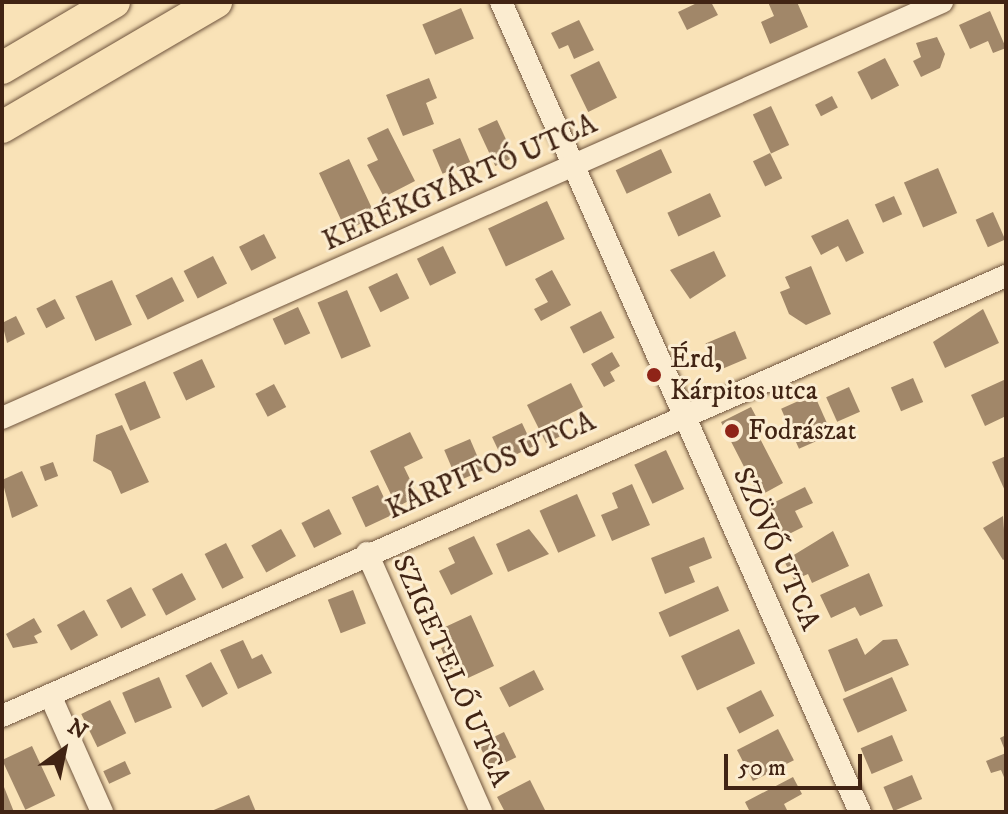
<!DOCTYPE html>
<html>
<head>
<meta charset="utf-8">
<style>
  body { margin:0 }
  #map { position:relative; width:1008px; height:814px; overflow:hidden; background:#f9e2b7; font-family:"IM FELL DW Pica",serif }
  div>[style] { position:absolute }
  [style*='--x'] { left:calc(var(--x)*1px); top:calc(var(--y)*1px); width:calc(var(--w)*1px); rotate:calc(var(--a)*1deg) }
  .building>* { inset:0; background:#a18769; transform-origin:0 0 }
  .roads { filter:drop-shadow(0 0 2px #6f543d) drop-shadow(0 0 2px #6f543d) }
  .minor>* { height:22px; margin:-11px; padding:0 11px; transform-origin:11px; border-radius:11px; background:#fbecd0 }
  .highway>* { height:32px; margin:-16px; padding:0 16px; transform-origin:16px; border-radius:16px; background:#f9e2b7 }
  .dots>* { width:22px; height:22px; translate:-50% -50%; box-sizing:border-box; border:4px solid #fbecd0; border-radius:50% }
  span { translate:-50% -50%; white-space:nowrap; text-align:center; line-height:1.15; -webkit-text-stroke:6px #fbecd0; paint-order:stroke }
  .street-label { font-size:28px; color:#412414 }
  .poi-label { font-size:28px; color:#412414 }
  .left { translate:0 -50%; text-align:left }
  .frame { position:absolute; inset:0; border:4px solid #412414; pointer-events:none }
  .north { position:absolute; left:24px; top:710px; width:80px; height:80px; -webkit-text-stroke:6px #fbecd0; paint-order:stroke; rotate:33deg; font-size:22px; font-weight:700; line-height:32px; text-align:center; color:#412414 }
  .north::after { content:''; display:block; margin:auto; width:28px; height:36px; background:#412414; clip-path:polygon(50% 0,100% 100%,50% 72%,0 100%) }
  .scale { position:absolute; left:724px; top:754px; width:138px; height:36px; box-sizing:border-box; border:4px solid #412414; border-top:0; padding-left:10px; font-size:24px; line-height:28px; white-space:nowrap; color:#412414; -webkit-text-stroke:6px #fbecd0; paint-order:stroke }
</style>
</head>
<body>
<div id="map">
  <div class="building">
    <i style="clip-path:polygon(699px 2px,711px 2px,718px 15px,687px 30px,678px 12px)"></i>
    <i style="clip-path:polygon(768px 2px,797px 2px,808px 27px,770px 44px,761px 22px,774px 16px)"></i>
    <i style="left:461px;top:8px;width:33px;height:42px;rotate:67deg"></i>
    <i style="clip-path:polygon(990px 11px,1006px 48px,993px 53px,988px 41px,970px 49px,959px 25px)"></i>
    <i style="clip-path:polygon(579px 20px,594px 50px,574px 59px,568px 45px,559px 49px,551px 33px)"></i>
    <i style="clip-path:polygon(937px 37px,945px 54px,940px 68px,921px 77px,913px 61px,921px 57px,916px 43px)"></i>
    <i style="left:885px;top:58px;width:31px;height:31px;rotate:63deg"></i>
    <i style="left:599px;top:61px;width:41px;height:32px;rotate:64deg"></i>
    <i style="clip-path:polygon(429px 78px,437px 98px,426px 103px,434px 124px,403px 136px,386px 95px)"></i>
    <i style="left:832px;top:96px;width:13px;height:19px;rotate:63deg"></i>
    <i style="left:771px;top:106px;width:43px;height:20px;rotate:65deg"></i>
    <i style="left:497px;top:120px;width:41px;height:21px;rotate:65deg"></i>
    <i style="clip-path:polygon(388px 128px,415px 181px,384px 197px,367px 165px,378px 160px,367px 138px)"></i>
    <i style="left:460px;top:138px;width:26px;height:30px;rotate:67deg"></i>
    <i style="left:661px;top:149px;width:26px;height:50px;rotate:65deg"></i>
    <i style="left:770px;top:153px;width:28px;height:19px;rotate:64deg"></i>
    <i style="clip-path:polygon(349px 159px,376px 217px,353px 227px,349px 219px,342px 222px,319px 173px)"></i>
    <i style="left:938px;top:168px;width:49px;height:37px;rotate:67deg"></i>
    <i style="left:710px;top:193px;width:26px;height:47px;rotate:65deg"></i>
    <i style="left:894px;top:196px;width:20px;height:21px;rotate:66deg"></i>
    <i style="left:547px;top:201px;width:42px;height:65px;rotate:65deg"></i>
    <i style="left:993px;top:212px;width:30px;height:19px;rotate:66deg"></i>
    <i style="clip-path:polygon(848px 219px,864px 253px,846px 262px,838px 246px,821px 255px,811px 236px)"></i>
    <i style="left:264px;top:234px;width:27px;height:28px;rotate:63deg"></i>
    <i style="left:443px;top:246px;width:30px;height:29px;rotate:64deg"></i>
    <i style="clip-path:polygon(714px 251px,726px 276px,690px 299px,670px 270px)"></i>
    <i style="left:213px;top:256px;width:31px;height:33px;rotate:63deg"></i>
    <i style="clip-path:polygon(811px 266px,831px 314px,806px 325px,789px 314px,780px 292px,790px 288px,785px 277px)"></i>
    <i style="clip-path:polygon(552px 270px,571px 305px,541px 321px,534px 309px,548px 302px,535px 279px)"></i>
    <i style="left:397px;top:273px;width:28px;height:32px;rotate:64deg"></i>
    <i style="left:172px;top:277px;width:27px;height:41px;rotate:63deg"></i>
    <i style="left:112px;top:280px;width:49px;height:40px;rotate:66deg"></i>
    <i style="left:347px;top:290px;width:61px;height:32px;rotate:67deg"></i>
    <i style="left:55px;top:299px;width:22px;height:21px;rotate:63deg"></i>
    <i style="left:298px;top:307px;width:29px;height:28px;rotate:65deg"></i>
    <i style="clip-path:polygon(983px 309px,999px 343px,945px 368px,933px 342px)"></i>
    <i style="left:601px;top:311px;width:30px;height:35px;rotate:63deg"></i>
    <i style="clip-path:polygon(16px 316px,25px 334px,7px 343px,2px 323px)"></i>
    <i style="left:735px;top:331px;width:30px;height:32px;rotate:67deg"></i>
    <i style="clip-path:polygon(612px 352px,620px 366px,610px 372px,615px 381px,604px 387px,591px 364px)"></i>
    <i style="left:202px;top:359px;width:31px;height:32px;rotate:65deg"></i>
    <i style="left:913px;top:378px;width:26px;height:24px;rotate:67deg"></i>
    <i style="clip-path:polygon(1006px 379px,1006px 416px,985px 426px,971px 395px)"></i>
    <i style="left:145px;top:381px;width:40px;height:33px;rotate:67deg"></i>
    <i style="clip-path:polygon(571px 383px,583px 407px,554px 422px,561px 436px,546px 443px,527px 405px)"></i>
    <i style="left:274px;top:384px;width:26px;height:21px;rotate:62deg"></i>
    <i style="left:849px;top:387px;width:27px;height:25px;rotate:66deg"></i>
    <i style="left:814px;top:394px;width:44px;height:36px;rotate:66deg"></i>
    <i style="clip-path:polygon(751px 407px,761px 426px,755px 429px,783px 483px,759px 496px,721px 422px)"></i>
    <i style="left:522px;top:423px;width:26px;height:33px;rotate:65deg"></i>
    <i style="clip-path:polygon(122px 425px,149px 482px,121px 494px,111px 471px,93px 461px,96px 435px)"></i>
    <i style="clip-path:polygon(410px 432px,423px 458px,404px 467px,418px 496px,397px 507px,370px 451px)"></i>
    <i style="left:470px;top:439px;width:34px;height:28px;rotate:67deg"></i>
    <i style="left:666px;top:450px;width:43px;height:35px;rotate:65deg"></i>
    <i style="clip-path:polygon(1006px 456px,1006px 493px,992px 462px)"></i>
    <i style="left:53px;top:462px;width:15px;height:14px;rotate:70deg"></i>
    <i style="clip-path:polygon(22px 471px,38px 506px,12px 518px,2px 480px)"></i>
    <i style="clip-path:polygon(632px 484px,650px 525px,612px 541px,601px 515px,618px 508px,612px 493px)"></i>
    <i style="left:378px;top:485px;width:33px;height:29px;rotate:65deg"></i>
    <i style="clip-path:polygon(805px 487px,813px 503px,795px 511px,803px 527px,779px 539px,763px 508px)"></i>
    <i style="left:577px;top:494px;width:46px;height:41px;rotate:66deg"></i>
    <i style="left:329px;top:509px;width:28px;height:31px;rotate:63deg"></i>
    <i style="clip-path:polygon(1003px 516px,1006px 558px,1003px 560px,983px 528px)"></i>
    <i style="left:281px;top:529px;width:31px;height:34px;rotate:61deg"></i>
    <i style="clip-path:polygon(529px 529px,549px 554px,508px 572px,496px 544px)"></i>
    <i style="clip-path:polygon(833px 531px,849px 566px,812px 583px,808px 574px,794px 580px,784px 561px)"></i>
    <i style="clip-path:polygon(474px 536px,493px 574px,451px 595px,439px 571px,455px 563px,448px 548px)"></i>
    <i style="clip-path:polygon(704px 537px,712px 558px,689px 567px,695px 582px,665px 594px,651px 558px)"></i>
    <i style="left:226px;top:543px;width:39px;height:24px;rotate:63deg"></i>
    <i style="left:182px;top:573px;width:30px;height:34px;rotate:62deg"></i>
    <i style="clip-path:polygon(869px 573px,883px 606px,860px 616px,855px 607px,831px 618px,820px 595px)"></i>
    <i style="left:718px;top:586px;width:27px;height:65px;rotate:66deg"></i>
    <i style="left:131px;top:587px;width:32px;height:28px;rotate:62deg"></i>
    <i style="left:353px;top:590px;width:36px;height:27px;rotate:69deg"></i>
    <i style="left:84px;top:610px;width:29px;height:31px;rotate:61deg"></i>
    <i style="clip-path:polygon(471px 615px,494px 666px,468px 678px,462px 664px,450px 670px,441px 648px,451px 644px,443px 628px)"></i>
    <i style="clip-path:polygon(34px 618px,42px 632px,34px 636px,38px 643px,13px 648px,6px 634px)"></i>
    <i style="left:739px;top:629px;width:38px;height:64px;rotate:65deg"></i>
    <i style="clip-path:polygon(857px 638px,865px 655px,883px 640px,897px 639px,909px 665px,845px 692px,828px 650px)"></i>
    <i style="clip-path:polygon(243px 640px,252px 659px,262px 654px,272px 673px,238px 689px,220px 650px)"></i>
    <i style="left:211px;top:662px;width:36px;height:29px;rotate:62deg"></i>
    <i style="left:534px;top:670px;width:22px;height:39px;rotate:63deg"></i>
    <i style="left:159px;top:677px;width:33px;height:40px;rotate:67deg"></i>
    <i style="left:892px;top:677px;width:37px;height:54px;rotate:66deg"></i>
    <i style="left:761px;top:690px;width:29px;height:39px;rotate:63deg"></i>
    <i style="left:110px;top:700px;width:37px;height:32px;rotate:64deg"></i>
    <i style="left:778px;top:729px;width:35px;height:46px;rotate:63deg"></i>
    <i style="left:504px;top:732px;width:28px;height:28px;rotate:64deg"></i>
    <i style="left:892px;top:735px;width:28px;height:34px;rotate:67deg"></i>
    <i style="clip-path:polygon(1006px 735px,1006px 782px,1001px 770px,991px 773px,986px 761px,1006px 753px,1000px 738px)"></i>
    <i style="left:32px;top:746px;width:55px;height:33px;rotate:65deg"></i>
    <i style="left:125px;top:761px;width:14px;height:24px;rotate:65deg"></i>
    <i style="left:912px;top:775px;width:26px;height:31px;rotate:67deg"></i>
    <i style="clip-path:polygon(793px 777px,802px 794px,784px 804px,788px 812px,750px 812px,745px 802px)"></i>
    <i style="clip-path:polygon(530px 780px,546px 812px,505px 812px,497px 797px)"></i>
    <i style="clip-path:polygon(2px 782px,14px 812px,2px 812px)"></i>
    <i style="clip-path:polygon(249px 795px,256px 812px,209px 812px)"></i>
  </div>
  <div class="roads">
    <div class="minor">
      <i style="--x:501;--y:2;--w:886;--a:66.1"></i>
      <i style="--x:2;--y:418;--w:1028;--a:-23.87"></i>
      <i style="--x:367;--y:553;--w:283;--a:66.2"></i>
      <i style="--x:50;--y:695;--w:128;--a:66"></i>
      <i style="--x:2;--y:716;--w:1096;--a:-23.67"></i>
    </div>
    <div class="highway">
      <i style="--x:2;--y:68;--w:130;--a:-30.5"></i>
      <i style="--x:2;--y:127;--w:248;--a:-30.3"></i>
    </div>
  </div>
  <div class="dots">
    <i style="left:654px;top:375px;background:#8f2418"></i>
    <i style="left:732px;top:431px;background:#8f2418"></i>
  </div>
  <div class="street-label">
    <span style="left:460px;top:183px;rotate:-24deg">KERÉKGYÁRTÓ UTCA</span>
    <span style="left:491px;top:466px;rotate:-24deg">KÁRPITOS UTCA</span>
    <span style="left:776px;top:549px;rotate:66deg">SZÖVŐ UTCA</span>
    <span style="left:451px;top:671px;rotate:66deg">SZIGETELŐ UTCA</span>
  </div>
  <div class="poi-label">
    <span class="left" style="left:670px;top:375px">Érd,<br>Kárpitos utca</span>
    <span class="left" style="left:748px;top:431px">Fodrászat</span>
  </div>
  <div class="frame"></div>
  <div class="north">N</div>
  <div class="scale">50 m</div>
</div>
</body>
</html>
